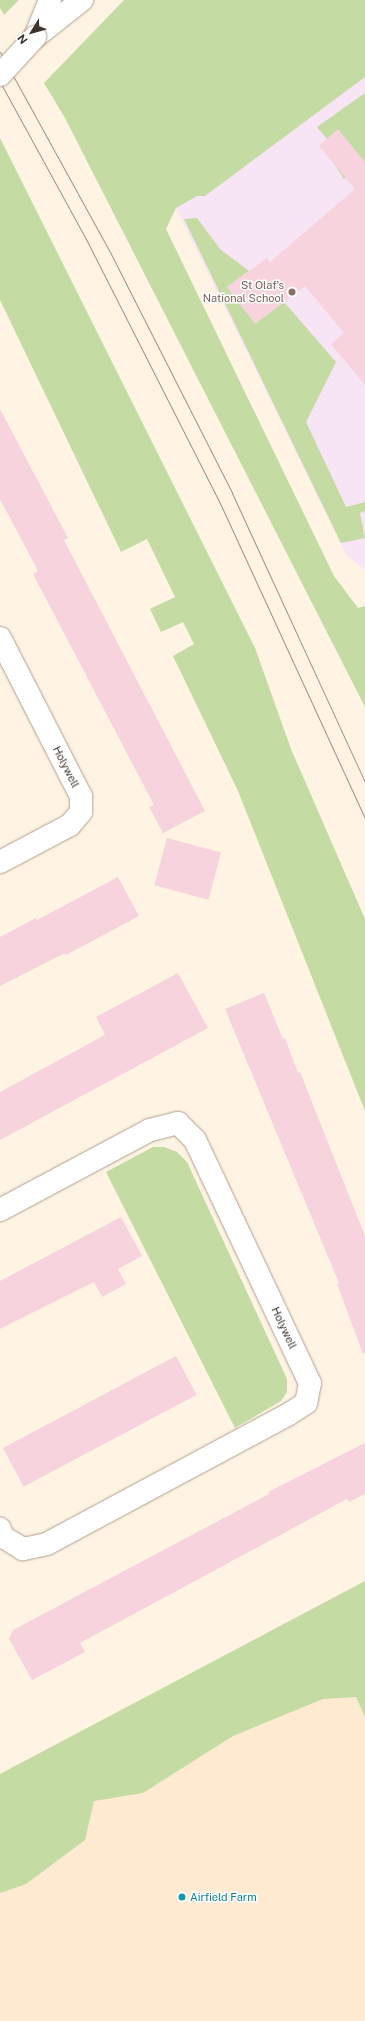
<!DOCTYPE html>
<html>
<head>
<meta charset="utf-8">
<style>
  body { margin:0 }
  #map { position:relative; width:365px; height:2021px; overflow:hidden; background:#fff3e4; font-family:"Public Sans",sans-serif }
  div>[style] { position:absolute }
  [style*='--x'] { left:calc(var(--x)*1px); top:calc(var(--y)*1px); width:calc(var(--w)*1px); rotate:calc(var(--a)*1deg) }
  .built>* { inset:0; background:#fdead0 }
  .education>* { inset:0; background:#f7e4f5 }
  .green>* { inset:0; background:#c4dba4 }
  .building>* { inset:0; background:#f7d3dd; transform-origin:0 0 }
  .roads { filter:drop-shadow(0 0 1px #afa18f) drop-shadow(0 0 1px #afa18f) }
  .minor>* { height:22px; margin:-11px; padding:0 11px; transform-origin:11px; border-radius:11px; background:#fff }
  .major>* { height:22px; margin:-11px; padding:0 11px; transform-origin:11px; border-radius:11px; background:#fff }
  .tram>* { height:1px; margin:-0.5px; padding:0 0.5px; transform-origin:0.5px; border-radius:0.5px; background:#9c9388 }
  .bridges { filter:drop-shadow(0 0 1px #afa18f) drop-shadow(0 0 1px #afa18f) }
  .major-bridge>* { height:22px; margin:-11px; padding:0 11px; transform-origin:11px; border-radius:11px; background:#fff }
  .dots>* { width:11px; height:11px; translate:-50% -50%; box-sizing:border-box; border:2px solid #fff; border-radius:50% }
  span { translate:-50% -50%; white-space:nowrap; text-align:center; line-height:1.15; -webkit-text-stroke:3px #fff; paint-order:stroke }
  .education-label { font-size:11px; color:#785e54 }
  .right { translate:-100% -50%; text-align:right }
  .street-label { font-size:11px; color:#39332c }
  .culture-label { font-size:11px; color:#0d838f }
  .left { translate:0 -50%; text-align:left }
  .north { position:absolute; left:12px; top:12px; width:40px; height:40px; -webkit-text-stroke:3px #fff; paint-order:stroke; rotate:233deg; font-size:11px; font-weight:700; line-height:16px; text-align:center; color:#39332c }
  .north::after { content:''; display:block; margin:auto; width:14px; height:18px; background:#39332c; clip-path:polygon(50% 0,100% 100%,50% 72%,0 100%) }
</style>
</head>
<body>
<div id="map">
  <div class="built">
    <i style="clip-path:polygon(365px 1581px,365px 2021px,0 2021px,0 1774px)"></i>
  </div>
  <div class="education">
    <i style="clip-path:polygon(365px 68px,365px 570px,347px 556px,176px 208px)"></i>
  </div>
  <div class="green">
    <i style="clip-path:polygon(0 0,19px 0,4px 15px,0 8px)"></i>
    <i style="clip-path:polygon(124px 0,365px 0,365px 77px,205px 196px,197px 196px,176px 208px,166px 229px,334px 576px,358px 608px,365px 606px,365px 707px,65px 118px,44px 83px)"></i>
    <i style="clip-path:polygon(365px 93px,365px 162px,344px 179px,334px 164px,340px 159px,338px 130px,327px 139px,317px 127px)"></i>
    <i style="clip-path:polygon(0 138px,255px 648px,291px 749px,365px 919px,365px 1111px,238px 791px,173px 656px,194px 644px,183px 622px,161px 632px,150px 609px,175px 597px,147px 539px,121px 552px,0 300px)"></i>
    <i style="clip-path:polygon(197px 218px,220px 249px,249px 271px,227px 287px,256px 323px,284px 302px,336px 362px,306px 422px,346px 507px,365px 502px,365px 511px,360px 513px,365px 538px,341px 543px,184px 219px)"></i>
    <i style="clip-path:polygon(153px 1147px,164px 1147px,177px 1152px,187px 1162px,287px 1379px,287px 1392px,281px 1401px,235px 1428px,106px 1172px)"></i>
    <i style="clip-path:polygon(365px 1581px,365px 1717px,356px 1697px,323px 1699px,233px 1736px,143px 1793px,94px 1801px,85px 1840px,26px 1884px,0 1893px,0 1774px)"></i>
  </div>
  <div class="building">
    <i style="clip-path:polygon(338px 129px,365px 162px,365px 385px,331px 344px,344px 333px,305px 286px,255px 324px,227px 287px,267px 258px,270px 262px,355px 189px,319px 146px)"></i>
    <i style="clip-path:polygon(0 409px,68px 538px,64px 540px,205px 811px,163px 833px,149px 807px,154px 805px,33px 574px,38px 571px,0 499px)"></i>
    <i style="left:167px;top:838px;width:56px;height:49px;rotate:15deg"></i>
    <i style="clip-path:polygon(118px 877px,139px 916px,66px 955px,65px 953px,0 986px,0 937px,36px 918px,37px 920px)"></i>
    <i style="clip-path:polygon(178px 973px,208px 1028px,0 1140px,0 1092px,105px 1035px,96px 1017px)"></i>
    <i style="clip-path:polygon(264px 993px,283px 1039px,285px 1038px,298px 1073px,300px 1072px,365px 1236px,365px 1353px,363px 1354px,337px 1284px,339px 1283px,225px 1009px)"></i>
    <i style="clip-path:polygon(121px 1217px,142px 1256px,118px 1269px,126px 1284px,102px 1297px,94px 1282px,0 1329px,0 1281px)"></i>
    <i style="left:176px;top:1356px;width:44px;height:196px;rotate:62deg"></i>
    <i style="clip-path:polygon(365px 1443px,365px 1494px,349px 1502px,347px 1499px,80px 1643px,85px 1652px,32px 1680px,9px 1639px,13px 1630px,269px 1494px,268px 1492px)"></i>
  </div>
  <div class="roads">
    <div class="minor">
      <i style="--x:35;--y:37;--w:40;--a:-68"></i>
      <i style="--x:0;--y:638;--w:178;--a:62.9"></i>
      <i style="--x:81;--y:796;--w:16;--a:90"></i>
      <i style="--x:81;--y:812;--w:17;--a:130"></i>
      <i style="--x:70;--y:825;--w:79;--a:152.1"></i>
      <i style="--x:0;--y:1210;--w:170;--a:-28.1"></i>
      <i style="--x:150;--y:1130;--w:29;--a:-14"></i>
      <i style="--x:178;--y:1123;--w:24;--a:45"></i>
      <i style="--x:195;--y:1140;--w:269;--a:64.7"></i>
      <i style="--x:310;--y:1383;--w:20;--a:101"></i>
      <i style="--x:306;--y:1403;--w:20;--a:147"></i>
      <i style="--x:289;--y:1414;--w:275;--a:151.8"></i>
      <i style="--x:47;--y:1544;--w:25;--a:168"></i>
      <i style="--x:23;--y:1549;--w:23;--a:-149"></i>
      <i style="--x:3;--y:1537;--w:9;--a:-111"></i>
    </div>
    <div class="major">
      <i style="--x:35;--y:37;--w:60;--a:-38.2"></i>
    </div>
  </div>
  <div class="tram">
    <i style="--x:0;--y:52;--w:230;--a:61.2"></i>
    <i style="--x:111;--y:254;--w:268;--a:63.1"></i>
    <i style="--x:232;--y:493;--w:318;--a:65.3"></i>
    <i style="--x:0;--y:82;--w:179;--a:61.3"></i>
    <i style="--x:86;--y:239;--w:294;--a:63.1"></i>
    <i style="--x:219;--y:501;--w:349;--a:65.3"></i>
  </div>
  <div class="bridges">
    <div class="major-bridge">
      <i style="--x:0;--y:75;--w:52;--a:-47.4"></i>
    </div>
  </div>
  <div class="dots">
    <i style="left:292px;top:292px;background:#8d6e63"></i>
    <i style="left:182px;top:1897px;background:#0f9aa8"></i>
  </div>
  <div class="education-label">
    <span class="right" style="left:284px;top:292px">St Olaf's<br>National School</span>
  </div>
  <div class="street-label">
    <span style="left:66px;top:767px;rotate:63deg">Holywell</span>
    <span style="left:284px;top:1328px;rotate:65deg">Holywell</span>
  </div>
  <div class="culture-label">
    <span class="left" style="left:190px;top:1897px">Airfield Farm</span>
  </div>
  <div class="north">N</div>
</div>
</body>
</html>
